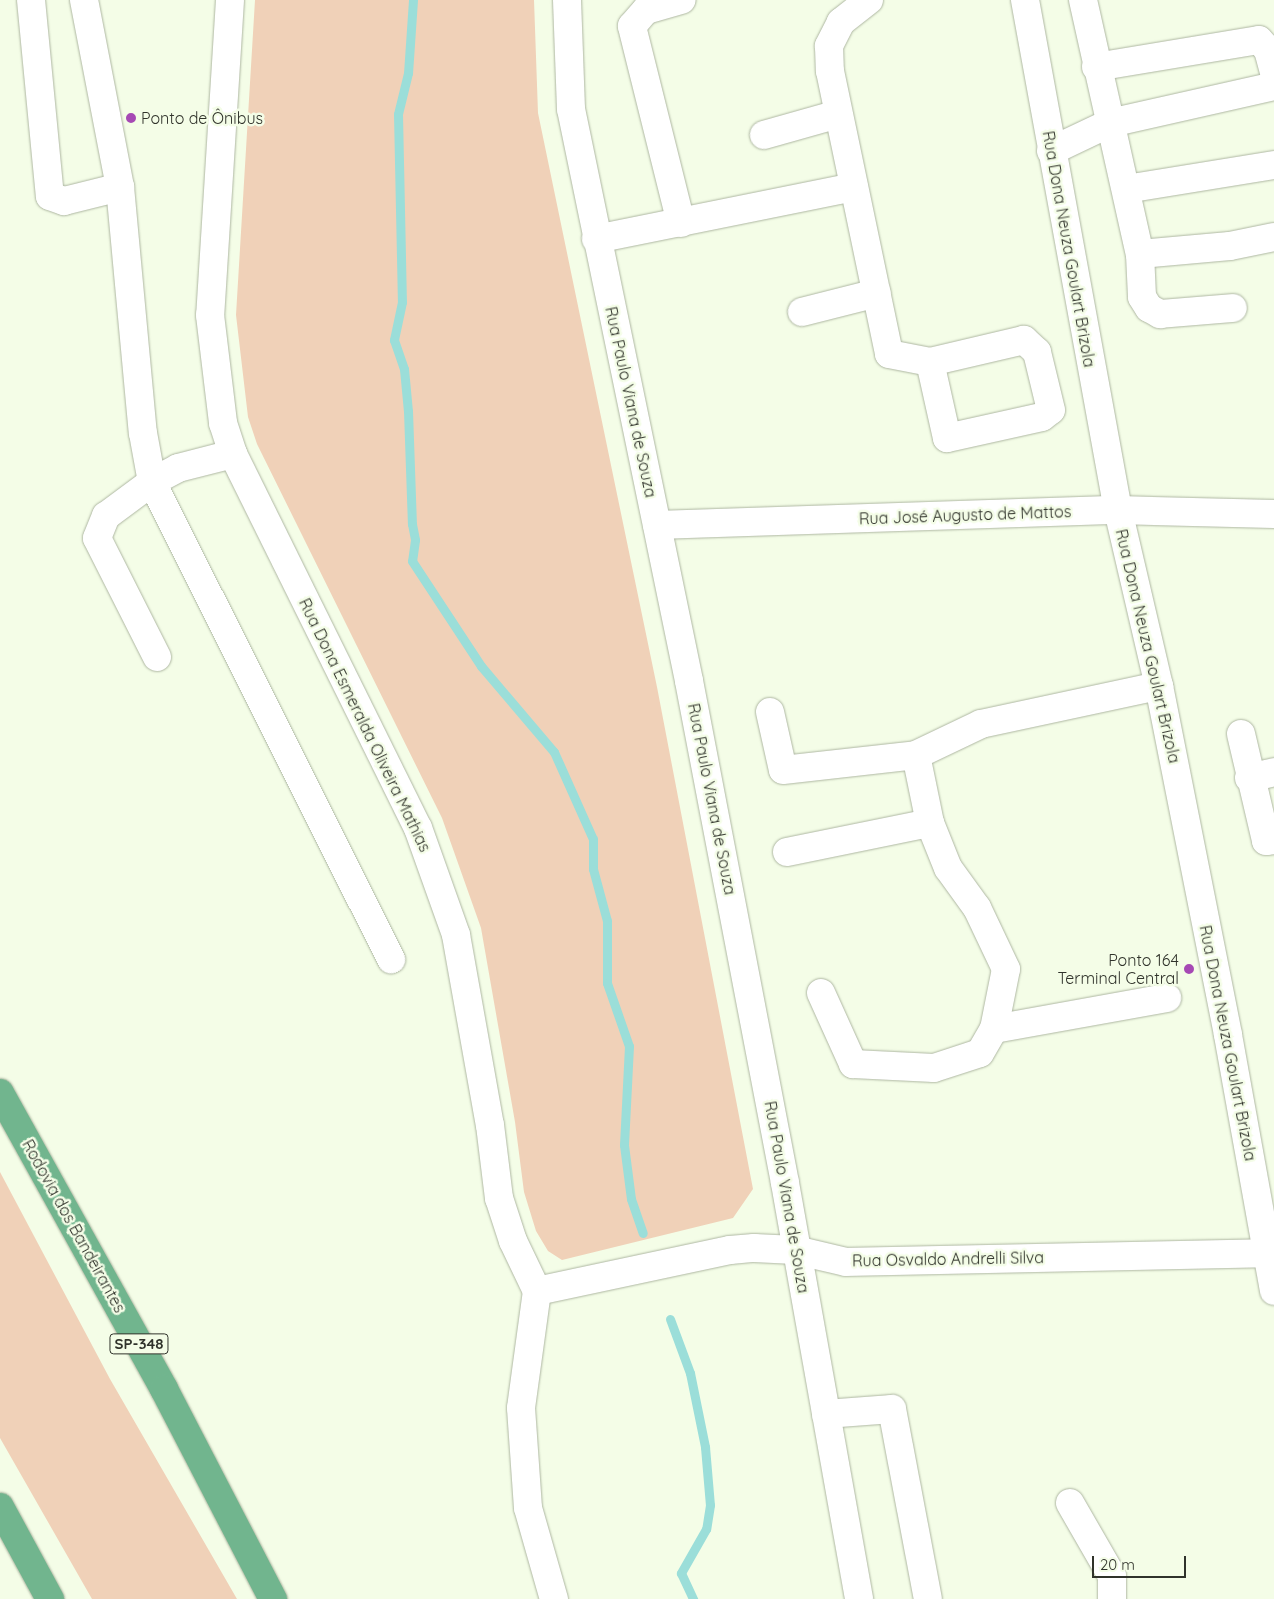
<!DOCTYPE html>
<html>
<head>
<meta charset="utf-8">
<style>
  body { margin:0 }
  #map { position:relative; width:1274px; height:1599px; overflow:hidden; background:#f4fde7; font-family:Quicksand,sans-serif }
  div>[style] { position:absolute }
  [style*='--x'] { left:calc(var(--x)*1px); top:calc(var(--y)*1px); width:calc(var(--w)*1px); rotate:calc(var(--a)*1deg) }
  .green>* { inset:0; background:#f0d1b8 }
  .stream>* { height:9px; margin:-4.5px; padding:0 4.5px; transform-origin:4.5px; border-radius:4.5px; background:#9bded9 }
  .roads { filter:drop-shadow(0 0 1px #aeb7a2) drop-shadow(0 0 1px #aeb7a2) }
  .minor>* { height:28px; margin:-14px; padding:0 14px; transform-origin:14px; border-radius:14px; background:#fff }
  .highway>* { height:28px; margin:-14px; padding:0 14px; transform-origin:14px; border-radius:14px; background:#71b58e }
  .dots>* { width:14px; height:14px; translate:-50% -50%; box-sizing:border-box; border:2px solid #f4fde7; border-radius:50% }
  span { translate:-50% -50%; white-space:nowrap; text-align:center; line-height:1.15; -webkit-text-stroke:5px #f4fde7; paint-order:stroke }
  .shield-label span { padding:1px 4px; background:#f4fde7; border:1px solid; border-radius:4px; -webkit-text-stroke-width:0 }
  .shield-label { font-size:15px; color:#30332b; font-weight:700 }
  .poi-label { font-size:16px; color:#30332b }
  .left { translate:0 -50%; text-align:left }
  .right { translate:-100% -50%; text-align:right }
  .street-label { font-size:16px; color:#30332b }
  .scale { position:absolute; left:1092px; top:1556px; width:94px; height:22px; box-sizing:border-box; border:2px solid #30332b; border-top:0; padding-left:6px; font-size:15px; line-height:18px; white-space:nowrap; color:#30332b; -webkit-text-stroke:4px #f4fde7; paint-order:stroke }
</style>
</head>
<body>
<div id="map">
  <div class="green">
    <i style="clip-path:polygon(255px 0,534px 0,538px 113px,657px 687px,753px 1189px,733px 1218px,562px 1260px,548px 1251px,536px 1231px,524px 1192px,515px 1122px,481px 928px,442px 818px,257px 444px,248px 417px,236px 315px)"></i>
    <i style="clip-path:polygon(0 1172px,110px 1379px,237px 1599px,92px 1599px,0 1438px)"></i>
  </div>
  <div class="stream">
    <i style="--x:413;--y:0;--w:73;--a:93.9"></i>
    <i style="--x:408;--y:73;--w:42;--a:103.7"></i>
    <i style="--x:398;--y:114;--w:188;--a:88.8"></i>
    <i style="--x:402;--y:302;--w:39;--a:102"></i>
    <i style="--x:394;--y:340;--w:31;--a:71"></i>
    <i style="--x:404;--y:369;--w:42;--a:84.6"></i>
    <i style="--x:408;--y:411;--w:113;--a:88"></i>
    <i style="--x:412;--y:524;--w:16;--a:79"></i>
    <i style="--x:415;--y:540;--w:21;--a:98"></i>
    <i style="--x:412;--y:561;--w:126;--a:56.7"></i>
    <i style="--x:481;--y:666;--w:113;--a:49.7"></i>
    <i style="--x:554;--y:752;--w:95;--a:65.9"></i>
    <i style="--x:593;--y:839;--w:30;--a:90"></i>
    <i style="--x:593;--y:869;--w:54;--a:74.9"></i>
    <i style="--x:607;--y:921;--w:62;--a:90"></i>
    <i style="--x:607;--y:983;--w:67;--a:70.8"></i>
    <i style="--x:629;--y:1046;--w:99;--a:92.9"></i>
    <i style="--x:624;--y:1145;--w:54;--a:82.6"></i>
    <i style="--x:631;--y:1199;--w:36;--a:71"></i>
    <i style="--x:670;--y:1319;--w:58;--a:69.7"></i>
    <i style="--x:690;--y:1373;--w:76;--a:78.5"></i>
    <i style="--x:705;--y:1447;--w:58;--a:85.1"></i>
    <i style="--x:710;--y:1505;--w:24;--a:99"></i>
    <i style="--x:706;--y:1529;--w:51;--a:119.6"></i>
    <i style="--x:681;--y:1573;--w:29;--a:65"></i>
  </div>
  <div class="roads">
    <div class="minor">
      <i style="--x:31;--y:0;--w:197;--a:84.5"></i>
      <i style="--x:50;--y:196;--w:15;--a:20"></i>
      <i style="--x:64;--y:201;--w:58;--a:-14"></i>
      <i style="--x:84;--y:0;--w:190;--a:79.1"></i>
      <i style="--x:120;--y:187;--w:247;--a:84.7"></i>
      <i style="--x:143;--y:433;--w:50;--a:79.6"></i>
      <i style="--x:152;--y:482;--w:534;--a:63.39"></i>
      <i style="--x:230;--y:0;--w:316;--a:93.6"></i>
      <i style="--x:210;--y:315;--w:109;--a:83.1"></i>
      <i style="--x:223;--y:423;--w:33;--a:72"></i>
      <i style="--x:233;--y:454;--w:417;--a:63.7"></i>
      <i style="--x:418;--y:828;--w:114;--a:70.4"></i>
      <i style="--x:456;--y:935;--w:193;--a:79.9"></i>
      <i style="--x:490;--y:1125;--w:74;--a:83"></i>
      <i style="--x:499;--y:1198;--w:45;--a:72"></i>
      <i style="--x:513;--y:1241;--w:55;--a:64.4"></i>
      <i style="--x:537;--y:1291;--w:118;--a:97.8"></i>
      <i style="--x:521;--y:1408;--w:100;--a:86"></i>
      <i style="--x:528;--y:1508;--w:95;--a:74.1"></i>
      <i style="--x:567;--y:0;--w:109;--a:87.9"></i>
      <i style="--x:571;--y:109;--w:584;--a:78.34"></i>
      <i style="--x:689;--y:681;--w:511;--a:79.17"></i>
      <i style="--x:785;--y:1183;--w:423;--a:79.9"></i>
      <i style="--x:869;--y:0;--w:36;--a:142"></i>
      <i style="--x:841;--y:22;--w:27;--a:117"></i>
      <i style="--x:829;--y:46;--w:25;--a:88"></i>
      <i style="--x:830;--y:71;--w:289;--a:78.2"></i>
      <i style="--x:889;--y:354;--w:42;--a:11"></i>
      <i style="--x:930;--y:362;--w:78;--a:77.4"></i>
      <i style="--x:947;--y:438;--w:97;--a:-12.5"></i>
      <i style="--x:1042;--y:417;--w:11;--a:-38"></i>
      <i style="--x:1051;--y:410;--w:60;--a:-103.6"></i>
      <i style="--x:1037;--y:352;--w:18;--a:-137"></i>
      <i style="--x:1024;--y:340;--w:97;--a:166.8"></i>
      <i style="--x:1025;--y:0;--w:518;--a:79.67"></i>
      <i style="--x:1118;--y:510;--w:181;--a:76.9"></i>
      <i style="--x:1159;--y:686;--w:356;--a:78.8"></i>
      <i style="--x:1228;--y:1035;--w:260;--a:79.8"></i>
      <i style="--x:1083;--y:0;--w:260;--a:77.4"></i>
      <i style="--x:1140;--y:254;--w:43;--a:87.3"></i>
      <i style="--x:1142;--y:297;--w:13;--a:58"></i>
      <i style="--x:1149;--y:308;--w:13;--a:29"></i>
      <i style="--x:1160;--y:314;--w:73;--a:-4.7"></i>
      <i style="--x:1096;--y:67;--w:165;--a:-9.4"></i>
      <i style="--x:1259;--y:40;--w:13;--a:48"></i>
      <i style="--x:1268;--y:50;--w:23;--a:75"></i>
      <i style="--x:764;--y:135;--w:77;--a:-15.8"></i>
      <i style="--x:1051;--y:151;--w:65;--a:-25.4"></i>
      <i style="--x:1110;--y:123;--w:168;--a:-12.7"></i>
      <i style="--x:1126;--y:189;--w:150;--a:-9.2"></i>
      <i style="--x:681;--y:223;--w:203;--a:-104"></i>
      <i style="--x:632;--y:26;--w:21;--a:-49"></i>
      <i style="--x:646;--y:10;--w:37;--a:-16"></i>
      <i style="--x:596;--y:239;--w:263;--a:-11.4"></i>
      <i style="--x:1140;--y:254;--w:90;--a:-5.1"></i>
      <i style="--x:1230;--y:246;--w:45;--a:-11.6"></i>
      <i style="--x:802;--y:312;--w:77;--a:-14.2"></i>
      <i style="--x:657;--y:525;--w:461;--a:-1.9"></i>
      <i style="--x:1118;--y:510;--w:156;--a:1.5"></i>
      <i style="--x:157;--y:657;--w:133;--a:-116.8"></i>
      <i style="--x:97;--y:538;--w:24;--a:-68"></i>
      <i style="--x:106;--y:516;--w:57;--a:-36.5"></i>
      <i style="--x:152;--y:482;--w:30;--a:-28"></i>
      <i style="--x:178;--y:468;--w:57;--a:-14.3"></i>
      <i style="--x:770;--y:712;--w:59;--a:77.4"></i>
      <i style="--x:783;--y:770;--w:134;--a:-6.4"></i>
      <i style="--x:916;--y:755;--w:72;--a:-25.5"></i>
      <i style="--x:981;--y:724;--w:182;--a:-12.1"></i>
      <i style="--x:1241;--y:734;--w:110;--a:76.8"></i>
      <i style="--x:1266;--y:841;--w:8;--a:-7"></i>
      <i style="--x:1249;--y:778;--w:26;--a:-13"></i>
      <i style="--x:787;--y:852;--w:146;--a:-11.5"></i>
      <i style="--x:821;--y:993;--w:78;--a:65.7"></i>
      <i style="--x:853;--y:1064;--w:81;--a:2.8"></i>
      <i style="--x:934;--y:1068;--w:48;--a:-18.1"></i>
      <i style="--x:980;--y:1053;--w:28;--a:-60"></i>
      <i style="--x:994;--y:1029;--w:61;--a:-78.7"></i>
      <i style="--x:1006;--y:969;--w:68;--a:-115.4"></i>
      <i style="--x:977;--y:908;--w:49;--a:-125.9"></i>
      <i style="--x:948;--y:868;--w:48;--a:-111.8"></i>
      <i style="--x:930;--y:823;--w:69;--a:-101.6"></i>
      <i style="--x:994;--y:1029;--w:176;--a:-10.2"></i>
      <i style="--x:537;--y:1291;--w:197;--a:-12"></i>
      <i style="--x:730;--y:1250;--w:24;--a:-5"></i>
      <i style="--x:754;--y:1248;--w:41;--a:2.8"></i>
      <i style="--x:795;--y:1250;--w:52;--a:13.2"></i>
      <i style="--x:846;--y:1262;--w:428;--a:-1.2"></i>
      <i style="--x:826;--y:1414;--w:66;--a:-4.3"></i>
      <i style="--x:892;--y:1409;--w:193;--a:79.3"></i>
      <i style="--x:1070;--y:1503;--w:84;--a:60.1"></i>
      <i style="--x:1112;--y:1576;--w:23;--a:90"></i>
    </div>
    <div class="highway">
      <i style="--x:0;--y:1093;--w:338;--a:61"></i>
      <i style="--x:164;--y:1389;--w:237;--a:62.6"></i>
      <i style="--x:0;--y:1507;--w:105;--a:61.5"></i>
    </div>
  </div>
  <div class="dots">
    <i style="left:131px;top:118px;background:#a649b4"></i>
    <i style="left:1189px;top:969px;background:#a649b4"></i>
  </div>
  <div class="shield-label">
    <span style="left:139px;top:1344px">SP-348</span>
  </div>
  <div class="poi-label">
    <span class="left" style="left:141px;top:118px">Ponto de Ônibus</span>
    <span class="right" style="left:1179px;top:969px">Ponto 164<br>Terminal Central</span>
  </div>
  <div class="street-label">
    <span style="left:1069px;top:249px;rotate:80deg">Rua Dona Neuza Goulart Brizola</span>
    <span style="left:631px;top:402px;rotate:78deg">Rua Paulo Viana de Souza</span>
    <span style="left:965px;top:515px;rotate:-2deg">Rua José Augusto de Mattos</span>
    <span style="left:1148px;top:646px;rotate:77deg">Rua Dona Neuza Goulart Brizola</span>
    <span style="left:365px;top:725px;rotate:64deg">Rua Dona Esmeralda Oliveira Mathias</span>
    <span style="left:712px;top:799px;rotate:79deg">Rua Paulo Viana de Souza</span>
    <span style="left:1228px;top:1043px;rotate:79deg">Rua Dona Neuza Goulart Brizola</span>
    <span style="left:787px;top:1197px;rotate:80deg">Rua Paulo Viana de Souza</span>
    <span style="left:74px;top:1226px;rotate:61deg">Rodovia dos Bandeirantes</span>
    <span style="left:948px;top:1259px;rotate:-1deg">Rua Osvaldo Andrelli Silva</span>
  </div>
  <div class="scale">20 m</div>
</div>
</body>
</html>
